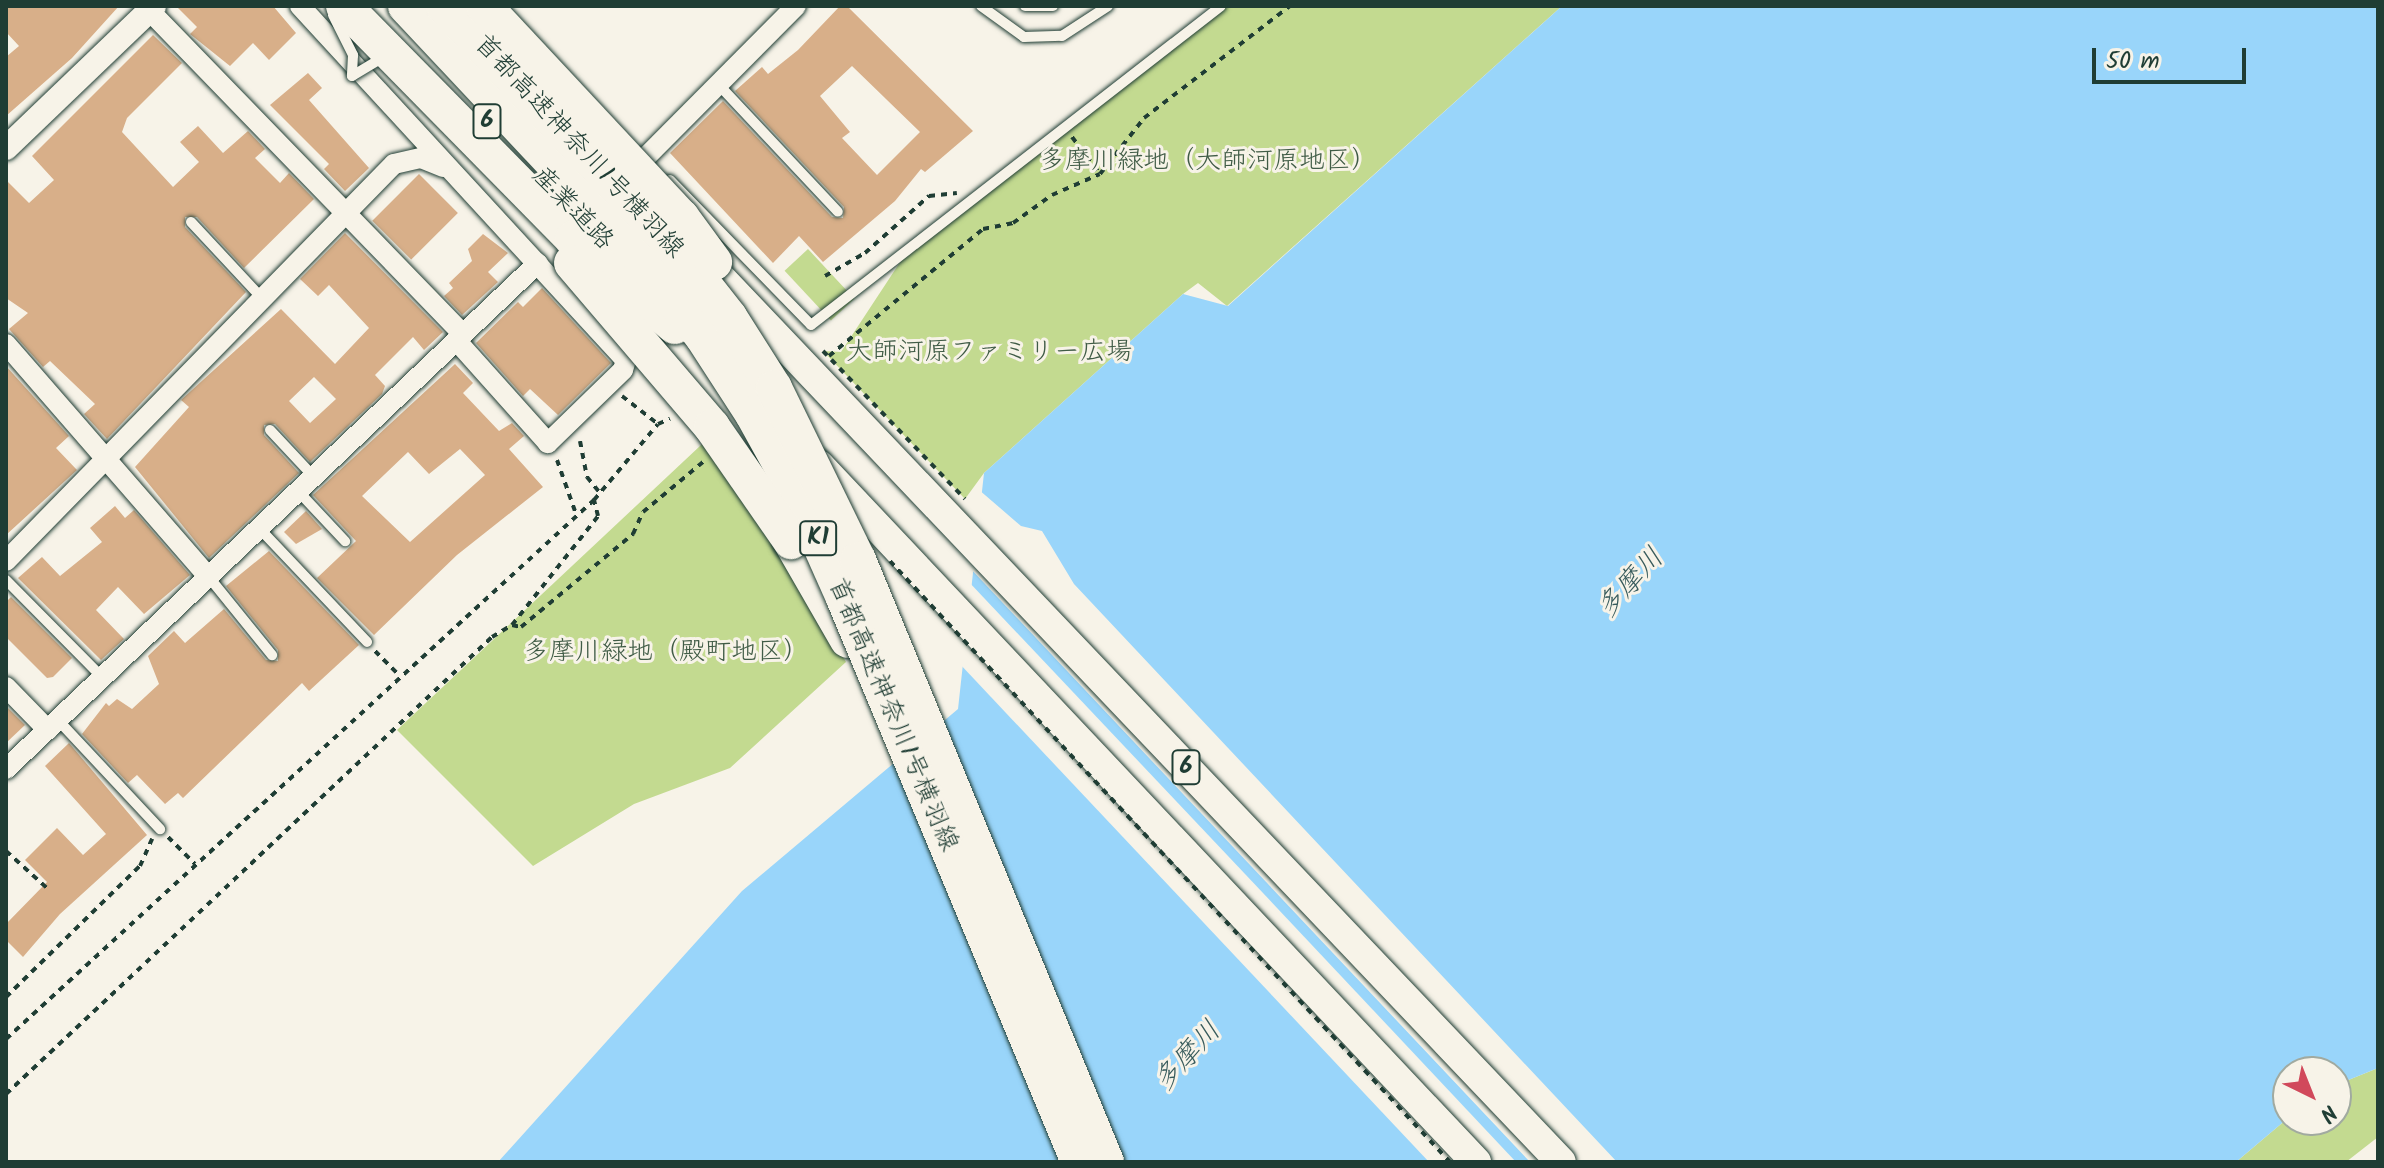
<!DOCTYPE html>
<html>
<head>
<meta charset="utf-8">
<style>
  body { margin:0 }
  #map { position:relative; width:2384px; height:1168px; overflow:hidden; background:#f7f3e8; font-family:Kalam,"Klee One",sans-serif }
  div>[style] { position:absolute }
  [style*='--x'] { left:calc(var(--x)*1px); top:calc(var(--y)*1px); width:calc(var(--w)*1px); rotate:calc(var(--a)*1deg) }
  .green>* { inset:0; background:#c3da90; transform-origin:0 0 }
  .water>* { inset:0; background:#99d5fa }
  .pier>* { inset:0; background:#f7f3e8 }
  .building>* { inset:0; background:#d8af89; transform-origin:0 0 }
  .path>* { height:4px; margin-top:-2px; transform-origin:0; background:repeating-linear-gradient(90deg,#1f3d34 0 6px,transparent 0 12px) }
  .roads { filter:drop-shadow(0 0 2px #1f3d34) drop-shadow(0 0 2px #1f3d34) }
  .service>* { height:10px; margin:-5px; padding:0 5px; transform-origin:5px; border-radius:5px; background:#f7f3e8 }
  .minor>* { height:20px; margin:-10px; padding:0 10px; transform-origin:10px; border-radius:10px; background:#f7f3e8 }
  .tertiary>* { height:24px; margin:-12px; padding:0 12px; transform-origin:12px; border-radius:12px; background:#f7f3e8 }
  .primary>* { height:30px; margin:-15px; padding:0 15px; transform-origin:15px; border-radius:15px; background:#f7f3e8 }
  .motorway>* { height:36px; margin:-18px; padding:0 18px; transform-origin:18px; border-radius:18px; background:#f7f3e8 }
  .path-bridge>* { height:4px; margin-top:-2px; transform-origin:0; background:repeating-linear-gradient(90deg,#1f3d34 0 6px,transparent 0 12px) }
  .bridges { filter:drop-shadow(0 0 2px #1f3d34) drop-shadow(0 0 2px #1f3d34) }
  .service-bridge>* { height:10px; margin:-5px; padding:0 5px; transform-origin:5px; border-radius:5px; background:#f7f3e8 }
  .motorway-bridge>* { height:36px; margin:-18px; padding:0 18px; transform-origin:18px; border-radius:18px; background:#f7f3e8 }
  span { translate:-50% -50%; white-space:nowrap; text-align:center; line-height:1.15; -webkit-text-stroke:6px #f7f3e8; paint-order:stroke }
  .shield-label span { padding:2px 6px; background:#f7f3e8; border:2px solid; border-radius:6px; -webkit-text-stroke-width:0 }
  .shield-label { font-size:24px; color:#1f3d34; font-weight:700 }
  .street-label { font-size:26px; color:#1f3d34 }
  .park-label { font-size:26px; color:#405c46 }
  .water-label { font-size:28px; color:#375b5c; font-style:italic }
  .frame { position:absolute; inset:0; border:8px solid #1f3d34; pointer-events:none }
  .north { position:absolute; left:2272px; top:1056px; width:80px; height:80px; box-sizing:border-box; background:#f7f3e8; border:2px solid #a1aaa0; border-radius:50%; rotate:137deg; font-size:22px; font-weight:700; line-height:32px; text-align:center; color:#1f3d34 }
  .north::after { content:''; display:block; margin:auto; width:28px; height:36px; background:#d1495b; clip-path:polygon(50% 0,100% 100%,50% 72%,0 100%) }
  .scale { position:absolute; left:2092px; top:48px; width:154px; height:36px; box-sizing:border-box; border:4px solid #1f3d34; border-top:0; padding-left:10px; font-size:24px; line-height:28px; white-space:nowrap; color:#1f3d34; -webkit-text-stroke:6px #f7f3e8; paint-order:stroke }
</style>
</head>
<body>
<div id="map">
  <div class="green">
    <i style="clip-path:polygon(1214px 6px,1562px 6px,1227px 306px,1198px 283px,1183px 294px,984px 473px,965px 499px,823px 351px,841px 352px,912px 244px)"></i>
    <i style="left:808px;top:249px;width:68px;height:32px;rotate:47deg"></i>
    <i style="clip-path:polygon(716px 431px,846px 662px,730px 768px,634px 804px,533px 866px,397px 730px)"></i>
    <i style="clip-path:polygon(2378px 1068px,2378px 1137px,2346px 1162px,2236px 1162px,2288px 1118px,2336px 1120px,2336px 1085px)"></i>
  </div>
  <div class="water">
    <i style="clip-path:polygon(1562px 6px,2378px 6px,2378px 1068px,2336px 1085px,2336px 1072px,2288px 1072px,2288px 1118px,2236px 1162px,498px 1162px,742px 891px,958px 709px,984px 473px,1183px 294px,1228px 306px)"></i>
  </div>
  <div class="pier">
    <i style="clip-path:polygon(978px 489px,1021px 526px,1042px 531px,1074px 584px,1617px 1162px,1530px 1162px,969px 567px)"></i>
    <i style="clip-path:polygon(968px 581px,1263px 893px,1516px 1162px,1429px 1162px,959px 663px)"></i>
  </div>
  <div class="building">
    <i style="clip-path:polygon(6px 6px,119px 6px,72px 58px,6px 116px,6px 57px,19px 46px,6px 32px)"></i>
    <i style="clip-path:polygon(176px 6px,273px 6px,296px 33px,269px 60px,253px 43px,230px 66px,190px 34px,197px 27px)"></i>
    <i style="clip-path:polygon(evenodd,840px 6px,847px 6px,973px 131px,925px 172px,921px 169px,895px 201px,823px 262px,799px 236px,773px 263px,670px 153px,723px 101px,832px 217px,843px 218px,844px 207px,735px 91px,762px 67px,768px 74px,798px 50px,840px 6px,852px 66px,920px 132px,877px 175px,842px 138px,850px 132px,820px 96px,852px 66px)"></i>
    <i style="clip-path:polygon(153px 35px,182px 63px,127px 118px,122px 132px,173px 187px,199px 162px,180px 142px,198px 126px,223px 153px,248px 131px,265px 149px,255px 158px,280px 183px,289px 173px,314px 199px,244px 268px,197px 217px,185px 217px,185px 227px,246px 292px,107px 439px,84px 414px,95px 404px,50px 361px,43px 367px,9px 329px,28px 313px,6px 298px,6px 180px,29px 203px,54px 180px,32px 156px)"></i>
    <i style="clip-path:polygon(308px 73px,322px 88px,309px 100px,369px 168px,345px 191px,324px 169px,329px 164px,270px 105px)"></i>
    <i style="left:419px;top:174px;width:55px;height:66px;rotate:45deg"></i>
    <i style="clip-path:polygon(evenodd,345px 233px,443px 332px,424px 350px,413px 337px,375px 375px,385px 386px,382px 394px,310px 462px,275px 424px,264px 425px,264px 435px,299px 473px,209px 558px,135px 467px,189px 407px,181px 400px,281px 309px,335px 364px,369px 328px,329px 285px,318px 296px,300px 279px,345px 233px,314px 377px,336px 399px,310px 423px,289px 401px,314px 377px)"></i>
    <i style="clip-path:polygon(483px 234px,508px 253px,488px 272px,498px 282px,462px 315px,444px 296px,453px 288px,449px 283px,472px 261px,468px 249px)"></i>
    <i style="clip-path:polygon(542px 288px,611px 363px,558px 415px,530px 389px,523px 396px,476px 343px,518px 302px,523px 307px)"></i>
    <i style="clip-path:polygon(evenodd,455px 364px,473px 383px,463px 393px,499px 431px,512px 423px,524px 436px,509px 449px,543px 487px,457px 555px,374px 635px,317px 578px,356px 541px,313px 495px,455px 364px,460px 449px,485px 475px,410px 542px,362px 496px,408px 452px,429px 474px,460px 449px)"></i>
    <i style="clip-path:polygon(6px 366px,69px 436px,56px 448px,77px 470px,6px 535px)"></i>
    <i style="clip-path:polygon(115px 506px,125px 518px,134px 510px,190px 575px,144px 614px,118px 587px,96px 610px,124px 639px,101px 660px,18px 578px,42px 557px,60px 576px,102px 542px,90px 528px)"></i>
    <i style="clip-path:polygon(306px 511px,322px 529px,296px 544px,284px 532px)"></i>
    <i style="clip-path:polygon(269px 551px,359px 645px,309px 691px,302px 683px,183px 798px,178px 793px,165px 804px,137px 775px,128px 783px,82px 734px,106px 703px,109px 706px,117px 699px,132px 709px,159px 684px,148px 656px,174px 631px,185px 643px,224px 609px,266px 660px,278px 661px,278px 650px,226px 586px)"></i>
    <i style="clip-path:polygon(11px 597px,72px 658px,53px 677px,47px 678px,6px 637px,6px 602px)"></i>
    <i style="clip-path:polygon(6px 706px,25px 725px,6px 743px)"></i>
    <i style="clip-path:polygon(69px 743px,147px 835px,60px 914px,23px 957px,6px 940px,6px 924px,47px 882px,25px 860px,57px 828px,83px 855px,106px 834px,45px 766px)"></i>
  </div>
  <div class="path">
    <i style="--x:1072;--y:137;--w:46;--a:52.9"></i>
    <i style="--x:825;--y:276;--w:46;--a:-29.9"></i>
    <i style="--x:865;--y:253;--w:86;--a:-41.7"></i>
    <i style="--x:929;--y:196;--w:28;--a:-6"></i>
    <i style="--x:829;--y:356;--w:200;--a:-39.5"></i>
    <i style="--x:983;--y:229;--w:31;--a:-11"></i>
    <i style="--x:1013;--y:223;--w:48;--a:-35.7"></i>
    <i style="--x:1052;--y:195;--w:52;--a:-23.6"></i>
    <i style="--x:1100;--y:174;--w:71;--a:-51.8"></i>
    <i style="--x:1144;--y:118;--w:184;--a:-37.5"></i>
    <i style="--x:622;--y:396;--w:46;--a:37.9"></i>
    <i style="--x:580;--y:441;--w:37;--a:79"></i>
    <i style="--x:587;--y:477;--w:21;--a:51"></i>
    <i style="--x:557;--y:460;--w:57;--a:70.6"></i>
    <i style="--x:512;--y:625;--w:9;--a:13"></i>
    <i style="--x:521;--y:627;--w:146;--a:-39.7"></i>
    <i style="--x:633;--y:534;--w:24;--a:-66"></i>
    <i style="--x:643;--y:512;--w:78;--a:-39.8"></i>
    <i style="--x:375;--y:651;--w:34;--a:45"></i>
    <i style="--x:168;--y:837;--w:38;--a:45"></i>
    <i style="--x:6;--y:851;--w:55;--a:42.1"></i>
    <i style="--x:6;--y:997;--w:187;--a:-44.4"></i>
    <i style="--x:140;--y:866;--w:30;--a:-66"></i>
    <i style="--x:6;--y:1039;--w:798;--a:-42.51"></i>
    <i style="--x:594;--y:500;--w:99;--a:-49.9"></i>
    <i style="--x:658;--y:424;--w:13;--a:-23"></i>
    <i style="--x:6;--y:1094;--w:667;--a:-43.24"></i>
    <i style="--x:492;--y:637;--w:23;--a:-31"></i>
    <i style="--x:512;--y:625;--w:139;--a:-51.7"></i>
    <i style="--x:598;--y:516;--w:16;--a:-104"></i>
  </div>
  <div class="roads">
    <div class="service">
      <i style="--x:981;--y:6;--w:53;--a:35.8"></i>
      <i style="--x:1024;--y:37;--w:38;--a:-2"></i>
      <i style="--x:1062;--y:36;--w:55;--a:-33.1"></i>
      <i style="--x:1025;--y:6;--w:28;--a:0"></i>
      <i style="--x:718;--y:84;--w:175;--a:46.8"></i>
      <i style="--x:670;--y:180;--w:202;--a:45.8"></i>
      <i style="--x:811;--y:325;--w:519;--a:-37.88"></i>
      <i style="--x:191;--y:222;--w:103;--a:47"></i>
      <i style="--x:270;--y:430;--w:63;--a:46.9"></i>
      <i style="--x:298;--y:491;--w:69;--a:46.8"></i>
      <i style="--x:259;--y:528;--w:157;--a:46.5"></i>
      <i style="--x:208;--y:576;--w:102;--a:51"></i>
      <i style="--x:6;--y:580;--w:136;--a:45.3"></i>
      <i style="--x:57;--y:719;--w:151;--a:46.9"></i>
    </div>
    <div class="minor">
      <i style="--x:145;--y:6;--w:457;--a:45.9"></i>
      <i style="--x:300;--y:6;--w:481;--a:47.4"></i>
      <i style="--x:626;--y:360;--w:10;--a:107"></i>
      <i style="--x:623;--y:370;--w:105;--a:135.8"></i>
      <i style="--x:548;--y:443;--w:138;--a:-131.8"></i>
      <i style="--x:641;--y:180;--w:20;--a:-84"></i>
      <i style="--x:643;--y:160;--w:217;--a:-45.2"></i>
      <i style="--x:6;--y:344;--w:308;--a:49"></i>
      <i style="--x:6;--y:561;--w:555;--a:-45.66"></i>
      <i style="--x:394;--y:164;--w:28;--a:-13"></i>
      <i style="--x:421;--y:158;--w:24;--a:22"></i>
      <i style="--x:6;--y:687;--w:60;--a:45.7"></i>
      <i style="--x:6;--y:769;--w:734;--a:-43.57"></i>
    </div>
    <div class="tertiary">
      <i style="--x:6;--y:148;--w:205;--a:-43.8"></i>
    </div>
    <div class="primary">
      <i style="--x:377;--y:6;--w:333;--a:46.1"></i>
      <i style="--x:694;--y:250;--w:1258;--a:46.45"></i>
      <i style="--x:819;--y:465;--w:958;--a:46.69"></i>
    </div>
    <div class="motorway">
      <i style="--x:791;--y:541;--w:114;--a:60.1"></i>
    </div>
  </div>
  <div class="path-bridge">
    <i style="--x:823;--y:351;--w:205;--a:46.2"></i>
    <i style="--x:890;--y:561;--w:821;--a:47.02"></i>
  </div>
  <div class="bridges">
    <div class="service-bridge">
      <i style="--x:333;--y:15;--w:45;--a:63.4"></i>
      <i style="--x:353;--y:55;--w:21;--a:93"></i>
      <i style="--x:352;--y:76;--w:35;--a:-31"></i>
    </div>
    <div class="motorway-bridge">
      <i style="--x:344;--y:6;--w:327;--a:45.5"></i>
      <i style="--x:573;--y:239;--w:134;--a:40.5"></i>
      <i style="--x:406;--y:6;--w:323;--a:46.8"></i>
      <i style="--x:627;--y:241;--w:122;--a:51.6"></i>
      <i style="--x:703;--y:337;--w:92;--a:57"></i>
      <i style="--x:753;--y:414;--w:97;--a:61.1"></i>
      <i style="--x:800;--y:499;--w:108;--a:66"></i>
      <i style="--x:844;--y:598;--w:611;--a:67.38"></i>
      <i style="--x:444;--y:6;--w:333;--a:46.3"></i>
      <i style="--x:674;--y:247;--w:89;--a:51.8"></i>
      <i style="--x:729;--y:317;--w:84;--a:57.6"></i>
      <i style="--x:774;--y:388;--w:191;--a:64"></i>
      <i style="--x:858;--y:560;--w:651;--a:67.61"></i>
      <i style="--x:484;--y:6;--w:289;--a:47"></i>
      <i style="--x:681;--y:217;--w:56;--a:53.7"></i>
      <i style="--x:572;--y:263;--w:216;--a:49.5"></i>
      <i style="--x:712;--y:427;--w:139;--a:55.3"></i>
    </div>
  </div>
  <div class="shield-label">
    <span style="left:487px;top:121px">6</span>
    <span style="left:818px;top:538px">K1</span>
    <span style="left:1186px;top:767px">6</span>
  </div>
  <div class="street-label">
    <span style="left:578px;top:147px;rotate:47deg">首都高速神奈川1号横羽線</span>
    <span style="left:572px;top:209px;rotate:46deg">産業道路</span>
    <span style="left:892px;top:715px;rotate:67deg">首都高速神奈川1号横羽線</span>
  </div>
  <div class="park-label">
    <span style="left:1208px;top:162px">多摩川緑地（大師河原地区）</span>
    <span style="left:989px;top:353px">大師河原ファミリー広場</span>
    <span style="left:666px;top:653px">多摩川緑地（殿町地区）</span>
  </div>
  <div class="water-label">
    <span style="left:1631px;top:584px;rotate:-47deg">多摩川</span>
    <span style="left:1188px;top:1057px;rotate:-47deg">多摩川</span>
  </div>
  <div class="frame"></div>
  <div class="north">N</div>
  <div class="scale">50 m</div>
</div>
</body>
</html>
